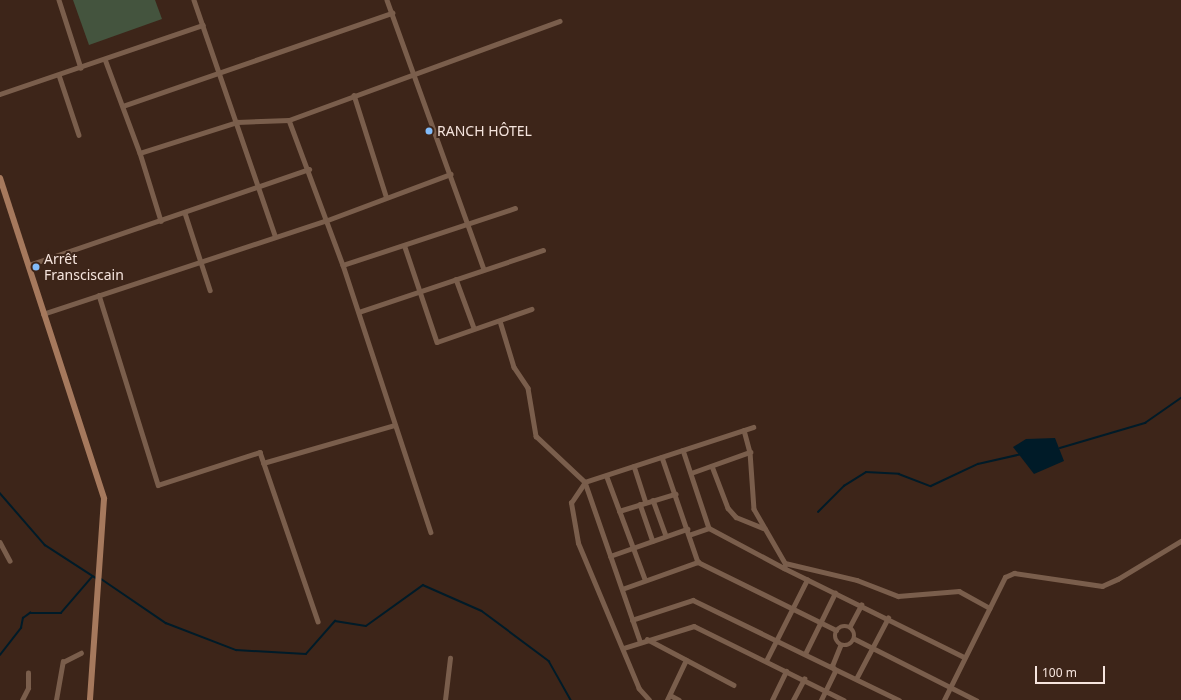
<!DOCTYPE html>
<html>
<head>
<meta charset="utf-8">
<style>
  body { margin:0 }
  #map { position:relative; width:1181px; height:700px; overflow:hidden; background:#3d2519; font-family:"Noto Sans",sans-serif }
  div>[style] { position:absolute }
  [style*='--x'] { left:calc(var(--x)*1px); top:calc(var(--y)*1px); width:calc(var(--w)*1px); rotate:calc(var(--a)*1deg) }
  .green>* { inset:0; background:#44543e }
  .water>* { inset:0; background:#001b28 }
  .stream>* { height:1.5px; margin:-0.75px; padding:0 0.75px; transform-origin:0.75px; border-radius:0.75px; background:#001b28 }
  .street>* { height:4.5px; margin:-2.25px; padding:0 2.25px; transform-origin:2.25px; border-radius:2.25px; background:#7a5e4c }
  .street>.ring { margin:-2.25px; padding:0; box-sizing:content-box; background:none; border:4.5px solid #7a5e4c; border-radius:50% }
  .secondary>* { height:6px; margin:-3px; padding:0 3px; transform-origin:3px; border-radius:3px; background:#a6795d }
  .dots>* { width:11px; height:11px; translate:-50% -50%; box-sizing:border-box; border:2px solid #3d2519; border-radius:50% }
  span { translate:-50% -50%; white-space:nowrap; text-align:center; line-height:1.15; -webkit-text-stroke:4px #3d2519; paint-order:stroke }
  .poi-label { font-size:14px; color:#f5e4dd }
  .left { translate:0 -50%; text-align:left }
  .scale { position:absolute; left:1035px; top:666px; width:70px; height:18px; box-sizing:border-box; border:2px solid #f5e4dd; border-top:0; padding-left:5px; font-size:12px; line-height:14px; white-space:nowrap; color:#f5e4dd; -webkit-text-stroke:3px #3d2519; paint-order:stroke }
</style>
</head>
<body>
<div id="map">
  <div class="green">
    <i style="clip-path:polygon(73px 0,155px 0,162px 19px,89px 45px)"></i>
  </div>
  <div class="water">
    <i style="clip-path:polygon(1055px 438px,1064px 461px,1034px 474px,1013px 447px,1026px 439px)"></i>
  </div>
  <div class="stream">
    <i style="--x:1060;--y:448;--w:89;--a:-16.4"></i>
    <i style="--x:1145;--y:423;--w:44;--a:-34.8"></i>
    <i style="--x:0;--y:493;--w:69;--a:49.1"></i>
    <i style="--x:45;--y:545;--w:61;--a:32.9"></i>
    <i style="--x:818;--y:512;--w:37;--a:-45"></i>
    <i style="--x:844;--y:486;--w:26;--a:-32"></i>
    <i style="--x:866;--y:472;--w:33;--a:3"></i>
    <i style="--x:899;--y:474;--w:34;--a:21"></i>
    <i style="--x:931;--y:486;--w:52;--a:-25.1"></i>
    <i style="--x:978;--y:464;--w:45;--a:-12.8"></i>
    <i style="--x:100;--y:578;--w:80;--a:34.3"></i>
    <i style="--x:166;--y:623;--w:75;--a:21.1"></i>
    <i style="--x:236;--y:650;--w:70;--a:3.3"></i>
    <i style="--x:306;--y:654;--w:44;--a:-48.7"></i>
    <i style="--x:335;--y:621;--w:31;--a:9"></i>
    <i style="--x:366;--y:626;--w:70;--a:-35.7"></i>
    <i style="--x:423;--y:585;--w:64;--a:23.8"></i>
    <i style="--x:482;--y:611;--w:84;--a:36.7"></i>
    <i style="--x:549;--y:661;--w:45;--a:60.6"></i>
    <i style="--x:0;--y:655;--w:34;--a:-52"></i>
    <i style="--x:21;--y:628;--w:10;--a:-79"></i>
    <i style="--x:23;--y:618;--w:9;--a:-36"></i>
    <i style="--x:30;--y:613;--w:31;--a:0"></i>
    <i style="--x:61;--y:613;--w:48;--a:-49.3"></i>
  </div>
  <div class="street">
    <i style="--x:59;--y:0;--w:71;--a:72.1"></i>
    <i style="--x:194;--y:0;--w:249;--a:71"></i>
    <i style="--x:387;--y:0;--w:286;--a:70.2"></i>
    <i style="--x:105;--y:59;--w:100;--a:69.6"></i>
    <i style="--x:140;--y:153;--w:71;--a:72.8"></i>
    <i style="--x:59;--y:75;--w:63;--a:71.6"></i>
    <i style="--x:0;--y:94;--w:214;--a:-18.8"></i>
    <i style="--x:354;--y:95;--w:106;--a:72.4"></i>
    <i style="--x:123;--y:106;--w:285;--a:-19.1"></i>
    <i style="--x:289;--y:120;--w:155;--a:69.6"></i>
    <i style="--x:343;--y:265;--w:281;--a:71.8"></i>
    <i style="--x:140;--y:153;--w:102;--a:-17.7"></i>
    <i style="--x:237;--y:122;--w:52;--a:-2.2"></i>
    <i style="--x:289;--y:120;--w:288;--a:-20.1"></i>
    <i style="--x:185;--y:213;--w:81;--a:72"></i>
    <i style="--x:405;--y:247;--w:100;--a:71.4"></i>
    <i style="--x:437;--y:342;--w:100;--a:-19.3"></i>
    <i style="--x:29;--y:265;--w:296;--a:-18.9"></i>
    <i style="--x:343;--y:265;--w:181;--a:-18.3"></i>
    <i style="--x:456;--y:279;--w:52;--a:69.8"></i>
    <i style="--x:99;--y:295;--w:199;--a:72.7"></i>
    <i style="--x:158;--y:485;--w:107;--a:-17.9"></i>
    <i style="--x:260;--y:452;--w:179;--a:71.1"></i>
    <i style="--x:359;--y:312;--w:194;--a:-18.6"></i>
    <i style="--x:43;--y:314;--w:297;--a:-18.3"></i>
    <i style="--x:325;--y:221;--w:134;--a:-20.5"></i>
    <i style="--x:500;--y:321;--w:48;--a:73.1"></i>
    <i style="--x:514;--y:367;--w:25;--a:56"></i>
    <i style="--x:528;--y:388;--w:49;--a:80.5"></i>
    <i style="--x:536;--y:436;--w:67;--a:43.2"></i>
    <i style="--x:585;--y:482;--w:168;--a:70.9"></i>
    <i style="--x:744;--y:430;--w:23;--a:75"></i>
    <i style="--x:750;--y:452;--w:57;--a:86"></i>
    <i style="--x:754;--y:509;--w:62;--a:60.1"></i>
    <i style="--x:785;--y:563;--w:74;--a:13.3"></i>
    <i style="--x:857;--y:580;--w:44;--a:21.3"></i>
    <i style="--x:898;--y:596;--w:61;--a:-4.7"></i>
    <i style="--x:959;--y:591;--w:35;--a:29"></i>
    <i style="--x:683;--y:450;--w:82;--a:71.6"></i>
    <i style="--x:709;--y:528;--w:85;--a:28.1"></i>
    <i style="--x:784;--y:568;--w:3;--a:-72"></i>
    <i style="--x:662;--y:457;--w:111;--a:71.1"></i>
    <i style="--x:698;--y:562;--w:154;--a:26.2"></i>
    <i style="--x:263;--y:463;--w:137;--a:-16.1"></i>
    <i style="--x:634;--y:466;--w:38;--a:72"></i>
    <i style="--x:712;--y:466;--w:45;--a:69.1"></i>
    <i style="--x:728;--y:508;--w:12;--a:48"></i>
    <i style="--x:736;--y:517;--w:31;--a:22"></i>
    <i style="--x:691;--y:473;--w:63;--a:-19.6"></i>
    <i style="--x:607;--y:477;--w:109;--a:69.6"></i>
    <i style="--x:653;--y:500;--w:38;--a:70"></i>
    <i style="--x:640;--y:504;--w:39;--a:71"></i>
    <i style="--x:619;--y:511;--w:59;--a:-16.9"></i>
    <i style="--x:689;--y:535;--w:21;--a:-19"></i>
    <i style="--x:0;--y:542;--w:21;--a:62"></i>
    <i style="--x:610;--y:556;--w:82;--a:-19.3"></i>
    <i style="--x:784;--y:568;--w:201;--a:26.3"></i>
    <i style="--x:622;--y:589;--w:81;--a:-19.6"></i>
    <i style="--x:632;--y:620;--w:64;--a:-18.2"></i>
    <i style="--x:693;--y:600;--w:229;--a:25.9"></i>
    <i class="ring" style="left:835px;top:626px;width:15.5px;height:15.5px"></i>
    <i style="--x:850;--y:626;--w:24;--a:-62"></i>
    <i style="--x:647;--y:639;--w:98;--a:27.9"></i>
    <i style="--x:855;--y:639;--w:136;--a:26.8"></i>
    <i style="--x:624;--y:648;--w:73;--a:-17.4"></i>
    <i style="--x:694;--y:626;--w:167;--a:26.3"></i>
    <i style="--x:805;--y:654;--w:68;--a:-63.8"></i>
    <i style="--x:766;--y:661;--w:91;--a:-63.2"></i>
    <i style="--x:856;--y:679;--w:69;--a:-62.3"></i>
    <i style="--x:670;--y:695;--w:10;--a:29"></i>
    <i style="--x:22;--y:700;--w:13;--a:-63"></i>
    <i style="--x:28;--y:688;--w:15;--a:-90"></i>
    <i style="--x:56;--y:700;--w:39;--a:-80"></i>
    <i style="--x:63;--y:662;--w:20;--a:-27"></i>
    <i style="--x:445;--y:700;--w:42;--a:-83.2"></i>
    <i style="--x:649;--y:700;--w:15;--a:-132"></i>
    <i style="--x:639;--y:689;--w:158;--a:-112.7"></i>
    <i style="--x:578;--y:543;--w:41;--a:-99.9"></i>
    <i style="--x:571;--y:503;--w:25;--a:-56"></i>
    <i style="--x:585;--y:482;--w:177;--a:-18.1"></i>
    <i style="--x:667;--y:700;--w:44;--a:-64.6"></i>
    <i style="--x:772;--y:700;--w:32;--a:-64"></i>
    <i style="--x:793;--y:700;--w:24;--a:-62"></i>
    <i style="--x:821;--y:700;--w:32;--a:-64"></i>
    <i style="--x:835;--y:671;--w:6;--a:-121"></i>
    <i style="--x:832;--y:666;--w:22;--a:-68"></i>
    <i style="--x:944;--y:700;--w:137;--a:-63.6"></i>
    <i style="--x:1005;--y:577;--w:10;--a:-24"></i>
    <i style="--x:1014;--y:573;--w:89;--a:8.4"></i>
    <i style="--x:1102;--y:586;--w:17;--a:-24"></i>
    <i style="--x:1118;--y:579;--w:74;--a:-31.1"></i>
  </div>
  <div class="secondary">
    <i style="--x:0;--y:178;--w:337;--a:72"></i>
    <i style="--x:104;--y:499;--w:201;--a:94"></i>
  </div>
  <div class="dots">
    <i style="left:429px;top:131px;background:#82bcfa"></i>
    <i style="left:36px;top:267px;background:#82bcfa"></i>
  </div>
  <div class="poi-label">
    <span class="left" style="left:437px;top:131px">RANCH HÔTEL</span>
    <span class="left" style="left:44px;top:267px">Arrêt<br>Fransciscain</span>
  </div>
  <div class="scale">100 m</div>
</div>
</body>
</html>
